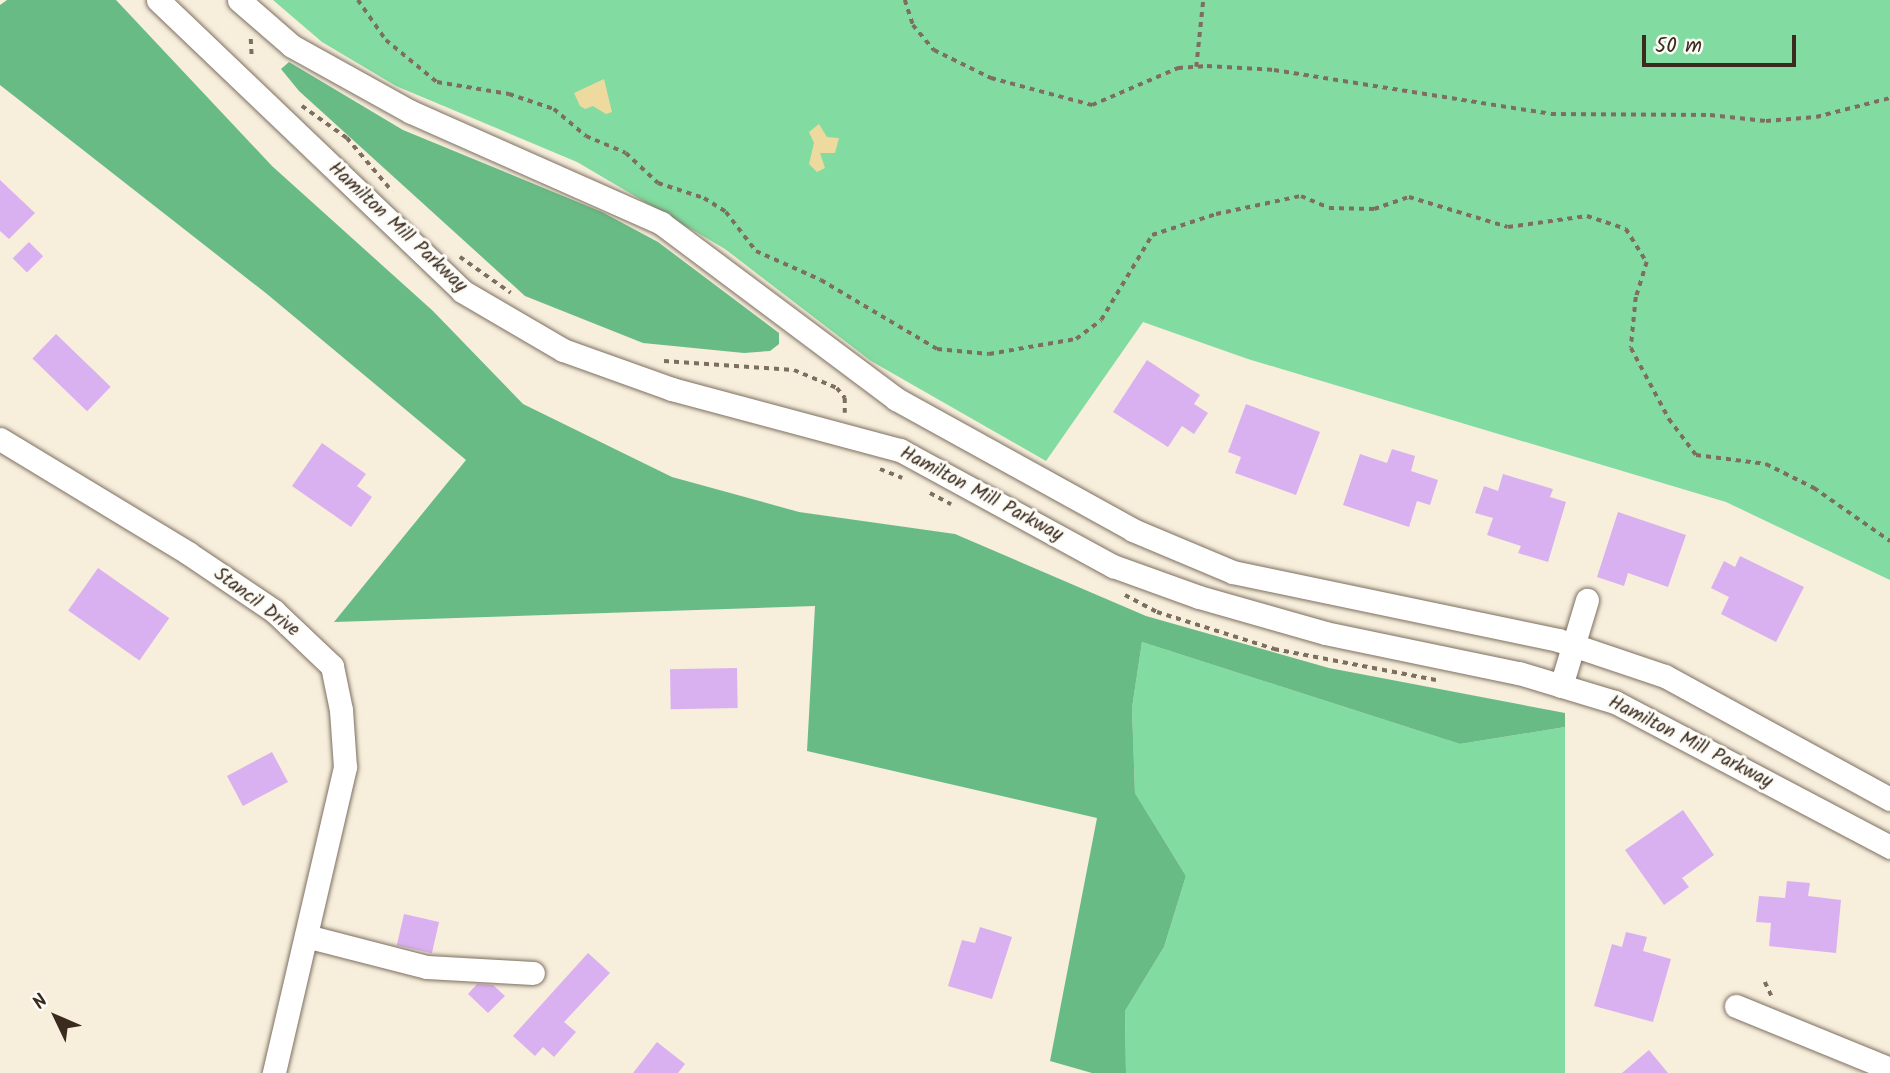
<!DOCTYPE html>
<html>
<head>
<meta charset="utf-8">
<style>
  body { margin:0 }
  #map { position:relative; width:1890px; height:1073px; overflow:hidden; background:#f7eedc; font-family:Kalam,sans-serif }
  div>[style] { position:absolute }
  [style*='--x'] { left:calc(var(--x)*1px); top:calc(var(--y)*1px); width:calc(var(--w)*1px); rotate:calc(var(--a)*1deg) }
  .green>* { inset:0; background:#82dba0 }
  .forest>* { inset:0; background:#69bb86 }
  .sand>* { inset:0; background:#eeda9e }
  .building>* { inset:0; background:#dab1f0; transform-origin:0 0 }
  .path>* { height:3.5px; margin-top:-1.75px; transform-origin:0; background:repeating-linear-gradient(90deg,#7d6f60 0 5px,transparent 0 10px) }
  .roads { filter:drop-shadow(0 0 2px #7d6f60) drop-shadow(0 0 2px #7d6f60) }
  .minor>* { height:23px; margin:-11.5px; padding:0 11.5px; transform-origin:11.5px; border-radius:11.5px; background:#fff }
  span { translate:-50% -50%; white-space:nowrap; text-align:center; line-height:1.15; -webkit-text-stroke:6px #fdfcf7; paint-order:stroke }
  .street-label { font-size:19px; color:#3b2a1e }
  .north { position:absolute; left:21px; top:982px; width:70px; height:70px; -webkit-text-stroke:5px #fdfcf7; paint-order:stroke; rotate:314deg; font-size:19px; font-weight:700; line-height:28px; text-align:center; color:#3b2a1e }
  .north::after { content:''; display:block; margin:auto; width:24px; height:32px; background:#3b2a1e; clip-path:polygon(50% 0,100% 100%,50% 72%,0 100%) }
  .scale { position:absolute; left:1642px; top:35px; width:154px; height:32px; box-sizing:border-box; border:4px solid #3b2a1e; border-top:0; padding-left:9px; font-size:21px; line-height:24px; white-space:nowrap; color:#3b2a1e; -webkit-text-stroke:5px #fdfcf7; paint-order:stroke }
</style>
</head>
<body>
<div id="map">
  <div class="green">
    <i style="clip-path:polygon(273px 0,1890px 0,1890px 580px,1726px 502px,1248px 359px,1143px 322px,1046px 461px,871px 361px,725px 249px,577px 162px,396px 86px,322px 42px)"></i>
    <i style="clip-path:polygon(1142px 642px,1460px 744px,1565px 727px,1565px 1073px,1126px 1073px,1125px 1011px,1164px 947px,1186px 876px,1135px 793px,1132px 708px)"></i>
  </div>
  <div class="forest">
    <i style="clip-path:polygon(7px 0,116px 0,272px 166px,433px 311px,523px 404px,672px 477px,799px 512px,955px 534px,1146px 616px,1329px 668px,1565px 713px,1565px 727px,1460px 744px,1142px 642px,1132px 708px,1135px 793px,1186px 876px,1164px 947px,1125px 1011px,1126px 1073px,1092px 1073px,1050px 1061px,1097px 818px,807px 751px,815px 606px,334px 622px,466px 460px,267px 294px,0 85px,0 5px)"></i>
    <i style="clip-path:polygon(289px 62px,403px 130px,602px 212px,658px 242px,779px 333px,779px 344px,770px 351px,744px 353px,643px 343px,525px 296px,299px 91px,281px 69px)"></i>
  </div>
  <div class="sand">
    <i style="clip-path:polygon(604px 79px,612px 112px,606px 114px,593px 106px,585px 109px,580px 106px,574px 93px)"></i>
    <i style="clip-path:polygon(819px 124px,827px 137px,839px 138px,835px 153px,820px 153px,825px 168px,817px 172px,809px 164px,814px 143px,809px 132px)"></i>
  </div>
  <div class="building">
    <i style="clip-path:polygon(0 180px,35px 213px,9px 239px,0 231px)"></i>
    <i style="left:29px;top:242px;width:20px;height:23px;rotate:45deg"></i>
    <i style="left:56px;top:334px;width:76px;height:34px;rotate:44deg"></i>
    <i style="clip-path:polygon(1147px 360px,1200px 395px,1194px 404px,1208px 413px,1194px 434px,1182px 426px,1168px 447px,1113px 412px)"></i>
    <i style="clip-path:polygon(1246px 404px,1320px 432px,1296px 495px,1235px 473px,1241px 457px,1228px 452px)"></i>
    <i style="clip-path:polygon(322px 443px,366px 474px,357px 486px,372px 497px,351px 527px,292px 486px)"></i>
    <i style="clip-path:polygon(1392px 449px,1415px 456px,1411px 471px,1438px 480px,1430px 505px,1417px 501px,1409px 527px,1343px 505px,1360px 454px,1387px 463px)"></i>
    <i style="clip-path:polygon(1503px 474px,1553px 489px,1550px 497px,1566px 502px,1548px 562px,1518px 553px,1521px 546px,1487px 535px,1493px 518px,1475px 513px,1484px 486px,1498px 491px)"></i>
    <i style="clip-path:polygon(1618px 512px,1686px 535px,1668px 587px,1628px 573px,1624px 586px,1597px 577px)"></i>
    <i style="clip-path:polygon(1740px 556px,1804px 587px,1776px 642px,1721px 614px,1729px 597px,1711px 588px,1724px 561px,1735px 567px)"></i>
    <i style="left:98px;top:568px;width:87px;height:52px;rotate:35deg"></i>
    <i style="left:737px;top:668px;width:40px;height:67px;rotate:89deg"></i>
    <i style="left:272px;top:752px;width:34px;height:51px;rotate:62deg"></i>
    <i style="clip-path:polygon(1683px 810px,1714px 855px,1682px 878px,1689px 887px,1664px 905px,1625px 850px)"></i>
    <i style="clip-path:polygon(1787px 881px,1810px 883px,1808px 896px,1841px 900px,1836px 953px,1769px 946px,1771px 923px,1756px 922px,1759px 896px,1785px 898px)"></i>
    <i style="left:404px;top:914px;width:36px;height:32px;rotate:13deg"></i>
    <i style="clip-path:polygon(980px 927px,1012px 937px,992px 999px,948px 986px,962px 940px,975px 943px)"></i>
    <i style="clip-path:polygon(1626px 932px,1647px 937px,1643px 951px,1671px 959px,1653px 1022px,1594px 1006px,1612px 944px,1622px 947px)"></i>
    <i style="clip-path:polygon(588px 953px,610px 973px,564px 1022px,576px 1032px,554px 1057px,543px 1047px,535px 1056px,513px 1036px)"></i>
    <i style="clip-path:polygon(477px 984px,493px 985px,505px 996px,488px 1013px,468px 994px)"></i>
    <i style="clip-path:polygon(657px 1042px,685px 1064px,678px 1073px,633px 1073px)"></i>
    <i style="clip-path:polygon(1649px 1050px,1668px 1073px,1622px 1073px)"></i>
  </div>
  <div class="path">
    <i style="--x:358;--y:0;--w:49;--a:55"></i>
    <i style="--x:386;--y:40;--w:66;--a:39.5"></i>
    <i style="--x:437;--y:82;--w:73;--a:9.5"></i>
    <i style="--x:509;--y:94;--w:47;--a:18.4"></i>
    <i style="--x:554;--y:109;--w:42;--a:40.2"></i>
    <i style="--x:586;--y:136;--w:43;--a:23"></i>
    <i style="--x:626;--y:153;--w:44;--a:43.2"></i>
    <i style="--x:658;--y:183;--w:48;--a:18.1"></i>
    <i style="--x:704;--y:198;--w:26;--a:32"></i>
    <i style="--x:726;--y:212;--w:49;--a:52.4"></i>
    <i style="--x:756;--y:251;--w:71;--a:24"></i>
    <i style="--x:821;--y:280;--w:135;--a:30.7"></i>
    <i style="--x:937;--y:349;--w:52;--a:5.5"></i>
    <i style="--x:989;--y:354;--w:88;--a:-9.8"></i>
    <i style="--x:1076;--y:339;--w:31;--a:-37"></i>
    <i style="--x:1101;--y:320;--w:99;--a:-59"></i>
    <i style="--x:1152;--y:235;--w:67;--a:-18.2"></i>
    <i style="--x:1216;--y:214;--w:87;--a:-12"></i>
    <i style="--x:1301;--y:196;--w:30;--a:23"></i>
    <i style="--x:1329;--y:208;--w:45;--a:1.3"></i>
    <i style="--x:1374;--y:209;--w:37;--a:-19"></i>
    <i style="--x:1409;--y:197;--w:103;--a:16.9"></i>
    <i style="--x:1508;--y:227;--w:80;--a:-7.9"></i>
    <i style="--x:1587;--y:216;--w:41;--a:18.4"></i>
    <i style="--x:1626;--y:229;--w:39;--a:58"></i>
    <i style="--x:1647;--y:262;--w:37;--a:107"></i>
    <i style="--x:1636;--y:297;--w:51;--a:95.6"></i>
    <i style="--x:1631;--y:348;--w:81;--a:61.8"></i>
    <i style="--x:1669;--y:419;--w:45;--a:53.1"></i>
    <i style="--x:1696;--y:455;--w:71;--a:7.3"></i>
    <i style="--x:1766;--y:464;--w:54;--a:26.6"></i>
    <i style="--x:1814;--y:488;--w:93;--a:34.9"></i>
    <i style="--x:905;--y:0;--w:26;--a:72"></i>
    <i style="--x:913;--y:25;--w:33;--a:50"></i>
    <i style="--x:934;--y:50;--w:64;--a:26.2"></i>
    <i style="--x:991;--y:78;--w:105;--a:15"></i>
    <i style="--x:1092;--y:105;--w:94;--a:-23.3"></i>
    <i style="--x:1178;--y:68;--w:29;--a:-4"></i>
    <i style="--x:1207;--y:66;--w:67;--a:3.4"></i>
    <i style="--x:1274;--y:70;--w:280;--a:9"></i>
    <i style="--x:1551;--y:114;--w:159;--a:0.4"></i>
    <i style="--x:1710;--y:115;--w:56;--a:6.1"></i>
    <i style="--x:1766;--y:121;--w:50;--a:-4.6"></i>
    <i style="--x:1816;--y:117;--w:76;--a:-14.4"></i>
    <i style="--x:251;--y:39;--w:20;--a:87"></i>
    <i style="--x:1196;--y:67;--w:67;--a:-84"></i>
    <i style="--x:302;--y:106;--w:55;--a:35.4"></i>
    <i style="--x:347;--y:138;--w:70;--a:49.7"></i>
    <i style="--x:460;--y:257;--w:62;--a:35.2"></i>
    <i style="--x:664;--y:361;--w:130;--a:4"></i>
    <i style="--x:794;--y:370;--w:47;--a:22.7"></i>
    <i style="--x:837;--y:388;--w:13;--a:51"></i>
    <i style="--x:845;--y:398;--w:15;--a:90"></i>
    <i style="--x:880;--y:469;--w:24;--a:22"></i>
    <i style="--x:930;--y:493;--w:24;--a:28"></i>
    <i style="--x:1125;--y:595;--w:36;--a:28"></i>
    <i style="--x:1157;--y:612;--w:123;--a:17.5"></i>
    <i style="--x:1274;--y:649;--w:165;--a:10.8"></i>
    <i style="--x:1765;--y:982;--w:17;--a:65"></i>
  </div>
  <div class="roads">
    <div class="minor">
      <i style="--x:158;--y:0;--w:421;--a:43.7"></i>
      <i style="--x:462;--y:291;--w:117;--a:30.3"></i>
      <i style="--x:563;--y:350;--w:116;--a:19.7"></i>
      <i style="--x:672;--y:389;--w:236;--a:15"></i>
      <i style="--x:900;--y:450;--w:243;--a:28.6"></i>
      <i style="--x:1113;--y:566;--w:91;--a:19.8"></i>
      <i style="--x:1199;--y:597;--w:131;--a:15.9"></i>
      <i style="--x:1325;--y:633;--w:198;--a:11.7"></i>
      <i style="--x:1519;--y:673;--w:100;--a:16.8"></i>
      <i style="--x:1615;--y:702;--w:311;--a:27.8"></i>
      <i style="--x:239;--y:0;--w:70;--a:41"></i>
      <i style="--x:292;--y:46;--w:136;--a:29"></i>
      <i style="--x:411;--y:112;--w:274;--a:23.9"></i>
      <i style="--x:661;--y:223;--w:294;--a:36.8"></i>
      <i style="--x:896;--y:399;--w:271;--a:28.9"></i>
      <i style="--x:1133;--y:530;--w:108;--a:22.8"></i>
      <i style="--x:1233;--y:572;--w:332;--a:11.8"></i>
      <i style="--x:1558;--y:640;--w:113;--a:18.6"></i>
      <i style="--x:1665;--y:676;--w:256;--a:28.7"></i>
      <i style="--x:0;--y:439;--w:220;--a:31.2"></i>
      <i style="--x:188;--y:553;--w:104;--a:34"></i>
      <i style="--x:274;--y:611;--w:80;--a:43.5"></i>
      <i style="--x:332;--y:666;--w:45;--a:78.4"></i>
      <i style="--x:341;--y:710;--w:57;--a:86"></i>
      <i style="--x:345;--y:767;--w:314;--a:103.1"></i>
      <i style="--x:1561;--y:686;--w:90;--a:-73.2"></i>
      <i style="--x:306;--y:936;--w:125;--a:14.4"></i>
      <i style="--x:427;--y:967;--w:106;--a:3.2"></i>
      <i style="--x:1736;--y:1006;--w:166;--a:22.2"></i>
    </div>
  </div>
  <div class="street-label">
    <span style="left:397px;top:228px;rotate:43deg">Hamilton Mill Parkway</span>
    <span style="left:981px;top:495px;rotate:28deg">Hamilton Mill Parkway</span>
    <span style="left:256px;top:603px;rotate:37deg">Stancil Drive</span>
    <span style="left:1690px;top:743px;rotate:27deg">Hamilton Mill Parkway</span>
  </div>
  <div class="north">N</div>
  <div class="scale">50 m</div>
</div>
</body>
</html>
